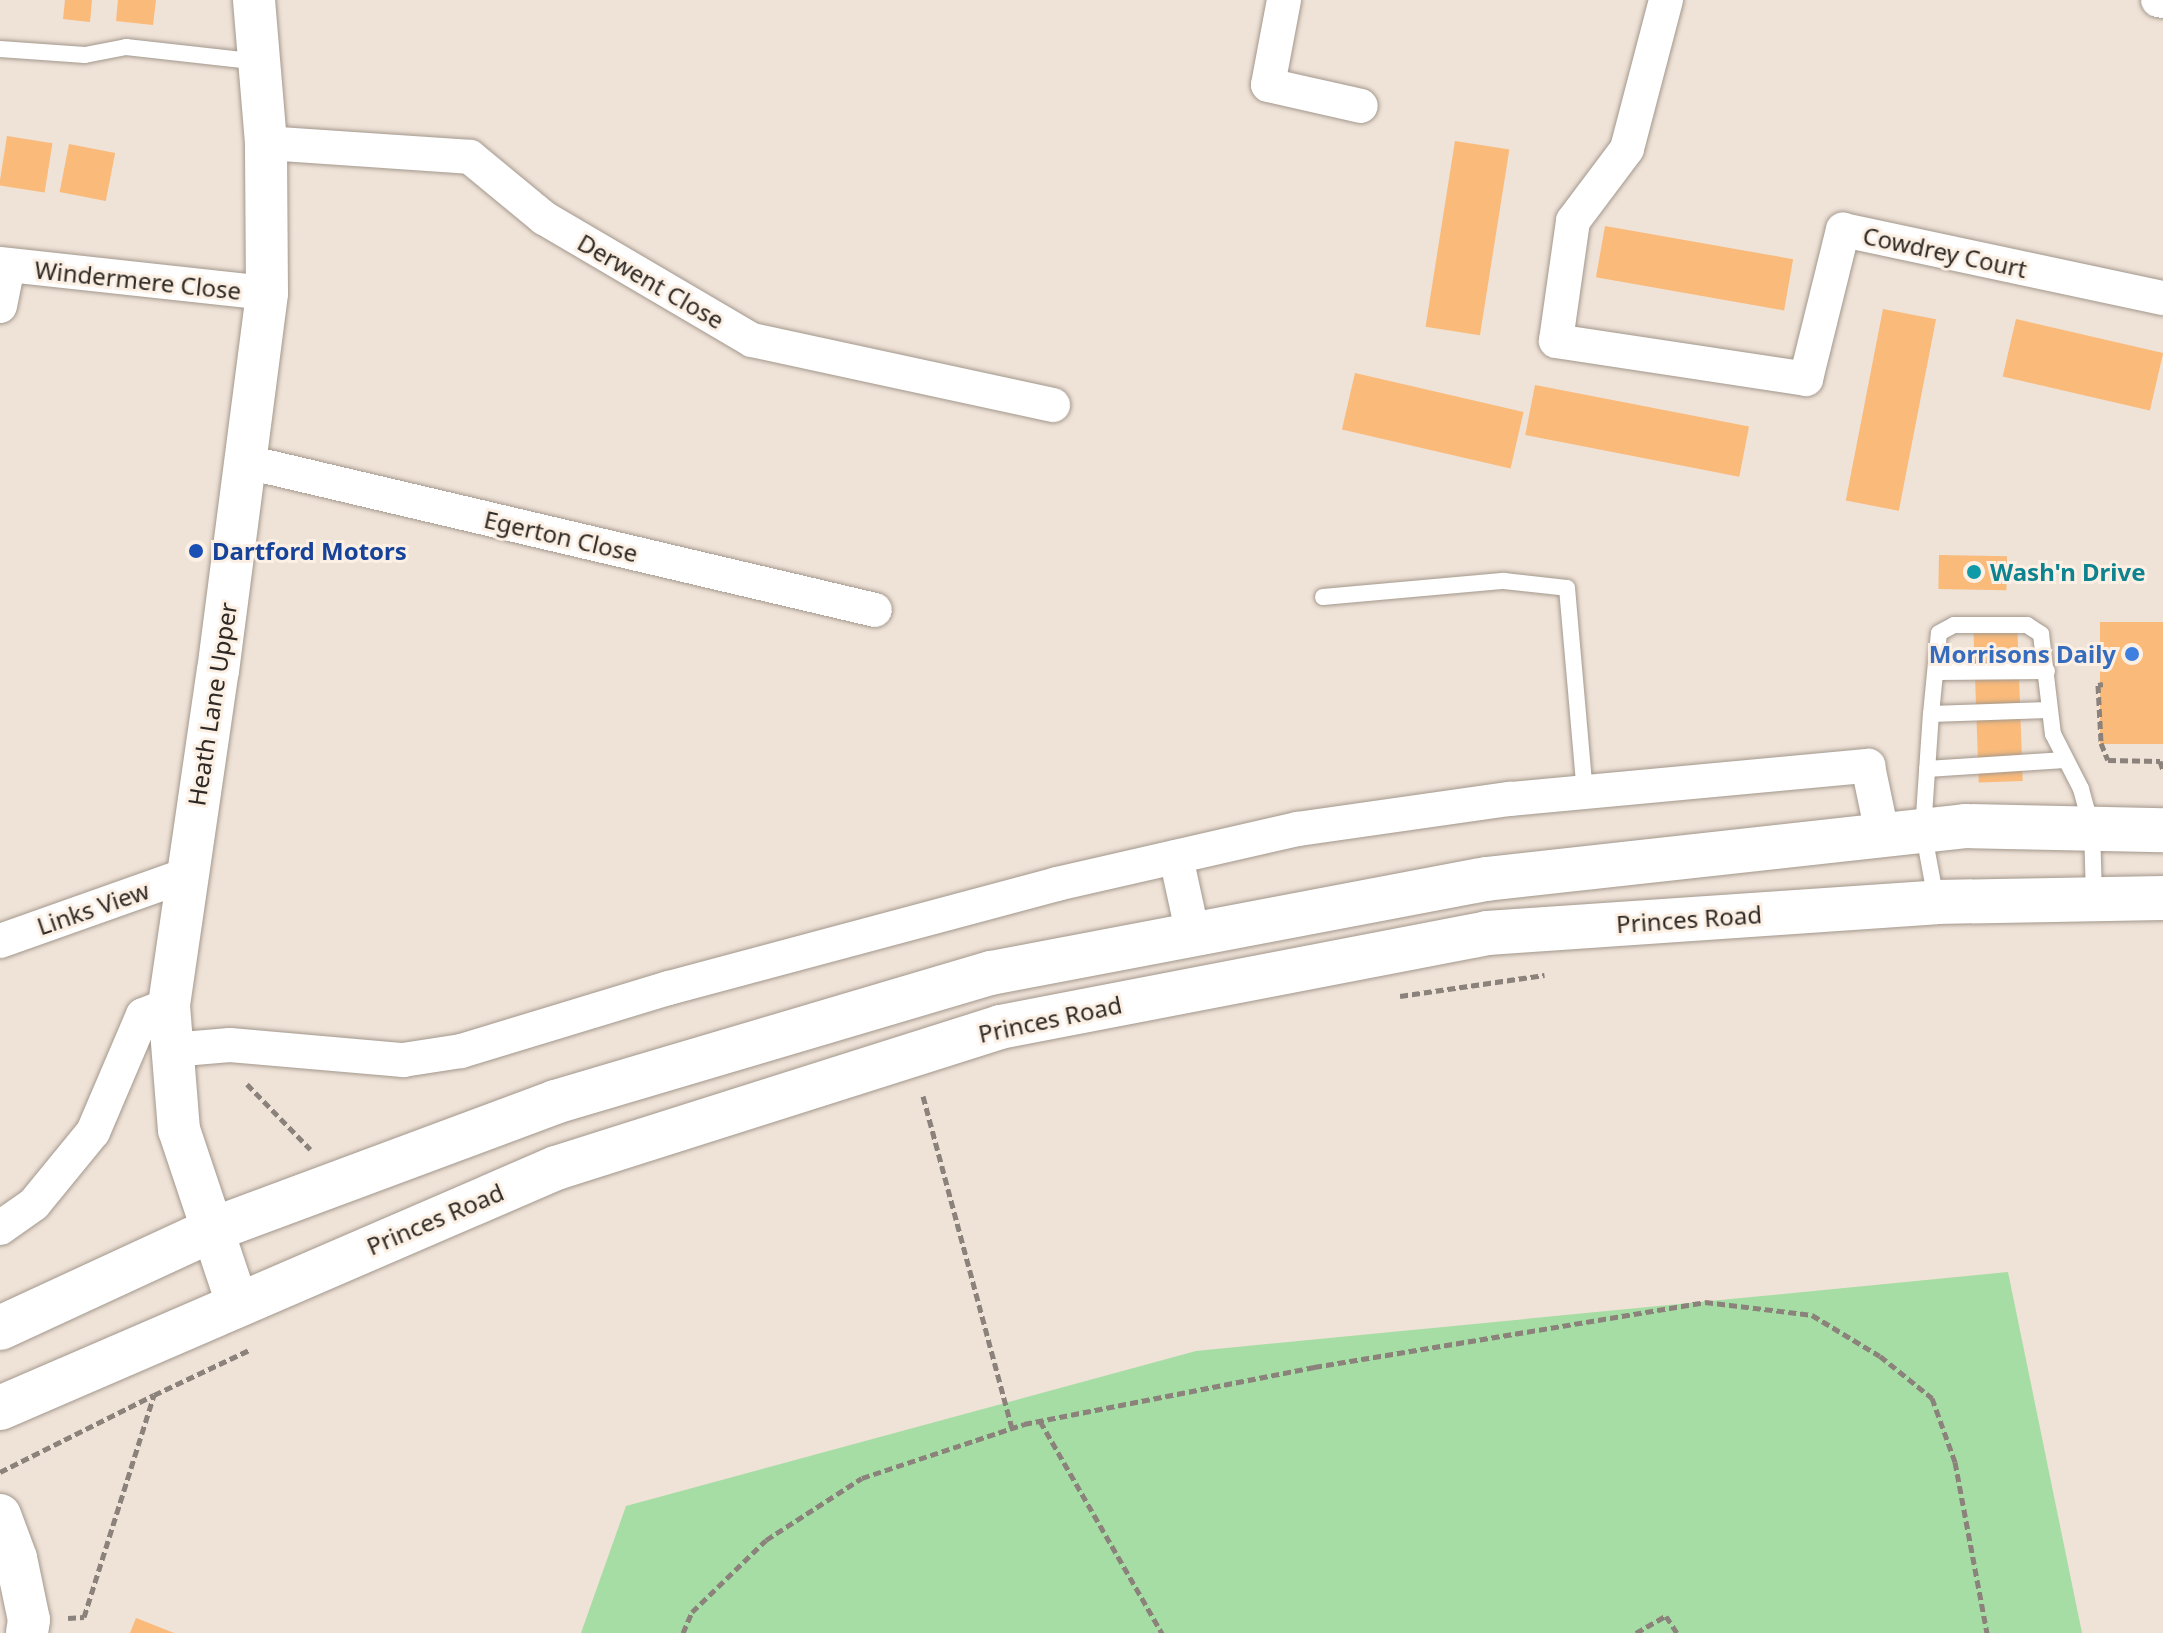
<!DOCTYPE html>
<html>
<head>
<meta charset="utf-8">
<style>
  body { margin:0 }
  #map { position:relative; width:2163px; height:1633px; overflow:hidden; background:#efe2d7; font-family:"Noto Sans",sans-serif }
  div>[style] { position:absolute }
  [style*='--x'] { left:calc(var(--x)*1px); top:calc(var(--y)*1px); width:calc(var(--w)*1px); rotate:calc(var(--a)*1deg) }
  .green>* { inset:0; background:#a6dda4 }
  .building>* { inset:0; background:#f9ba7a; transform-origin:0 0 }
  .path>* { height:5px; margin-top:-2.5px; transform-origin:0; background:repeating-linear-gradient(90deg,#8b827b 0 8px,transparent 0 12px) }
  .roads { filter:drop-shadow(0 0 2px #a3988d) drop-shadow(0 0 2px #a3988d) }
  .service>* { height:16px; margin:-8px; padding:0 8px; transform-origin:8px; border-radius:8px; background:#fff }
  .minor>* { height:34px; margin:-17px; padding:0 17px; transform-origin:17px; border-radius:17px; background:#fff }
  .tertiary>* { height:42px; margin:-21px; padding:0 21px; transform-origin:21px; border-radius:21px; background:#fff }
  .secondary>* { height:44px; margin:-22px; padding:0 22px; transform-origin:22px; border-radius:22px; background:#fff }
  .dots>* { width:22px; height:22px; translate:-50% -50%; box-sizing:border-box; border:4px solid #fcf0e4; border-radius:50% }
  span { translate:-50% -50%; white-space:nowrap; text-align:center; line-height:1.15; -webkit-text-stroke:6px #fcf0e4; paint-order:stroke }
  .street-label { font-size:24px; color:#2e2925 }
  .transit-label { font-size:24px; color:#164399; font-weight:700 }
  .left { translate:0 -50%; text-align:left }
  .culture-label { font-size:24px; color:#0d838f; font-weight:700 }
  .shop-label { font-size:24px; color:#366cbe; font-weight:700 }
  .right { translate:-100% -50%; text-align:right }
</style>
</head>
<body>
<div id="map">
  <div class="green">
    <i style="clip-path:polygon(2008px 1272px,2082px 1633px,581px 1633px,626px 1506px,1196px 1351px)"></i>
  </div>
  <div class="building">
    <i style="clip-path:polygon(65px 0,92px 0,90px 22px,63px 19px)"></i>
    <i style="clip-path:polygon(118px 0,156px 0,153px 25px,116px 21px)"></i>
    <i style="left:7px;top:136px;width:46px;height:50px;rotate:9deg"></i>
    <i style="left:1455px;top:141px;width:55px;height:188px;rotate:9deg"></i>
    <i style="left:69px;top:144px;width:47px;height:49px;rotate:11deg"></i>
    <i style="left:1605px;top:226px;width:191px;height:52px;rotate:10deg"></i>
    <i style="left:1883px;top:309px;width:54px;height:195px;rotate:11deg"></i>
    <i style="left:2016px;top:319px;width:151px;height:59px;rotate:13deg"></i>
    <i style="left:1355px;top:373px;width:173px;height:58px;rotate:13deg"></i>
    <i style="left:1535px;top:385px;width:218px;height:51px;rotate:11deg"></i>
    <i style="left:1939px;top:555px;width:68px;height:34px;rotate:1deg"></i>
    <i style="left:2017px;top:618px;width:163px;height:44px;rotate:88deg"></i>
    <i style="left:2163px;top:622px;width:122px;height:63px;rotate:90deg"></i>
    <i style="clip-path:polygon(136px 1618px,174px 1633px,130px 1633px)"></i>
  </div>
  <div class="path">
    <i style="--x:2103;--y:684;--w:5;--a:169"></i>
    <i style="--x:2098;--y:685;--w:58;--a:87"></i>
    <i style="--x:2101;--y:743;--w:18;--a:68"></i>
    <i style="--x:2108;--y:760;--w:52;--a:1.1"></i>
    <i style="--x:2160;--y:761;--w:9;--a:72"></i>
    <i style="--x:1400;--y:996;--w:146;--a:-8.3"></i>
    <i style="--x:247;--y:1084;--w:91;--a:45.9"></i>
    <i style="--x:923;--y:1096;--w:344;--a:75"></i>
    <i style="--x:1040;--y:1421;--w:245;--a:60.1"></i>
    <i style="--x:0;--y:1472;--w:172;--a:-26.6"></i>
    <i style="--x:68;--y:1618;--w:16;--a:-4"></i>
    <i style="--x:84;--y:1617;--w:233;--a:-72.5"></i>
    <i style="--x:154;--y:1395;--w:105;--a:-25.3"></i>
    <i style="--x:683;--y:1633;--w:23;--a:-67"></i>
    <i style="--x:692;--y:1612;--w:103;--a:-44.2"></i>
    <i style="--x:766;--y:1540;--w:114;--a:-32.9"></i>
    <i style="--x:862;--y:1478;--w:171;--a:-18.4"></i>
    <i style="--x:1024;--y:1424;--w:296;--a:-11.1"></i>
    <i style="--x:1314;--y:1367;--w:396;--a:-9.4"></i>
    <i style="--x:1705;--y:1302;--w:108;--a:6.9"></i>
    <i style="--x:1812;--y:1315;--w:79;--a:31.1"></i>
    <i style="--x:1880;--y:1356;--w:67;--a:38.9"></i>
    <i style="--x:1932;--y:1398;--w:68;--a:70.2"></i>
    <i style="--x:1955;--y:1462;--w:174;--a:79.4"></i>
    <i style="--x:1636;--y:1633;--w:34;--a:-30"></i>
    <i style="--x:1666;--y:1616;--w:20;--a:57"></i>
  </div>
  <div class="roads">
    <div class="service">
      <i style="--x:0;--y:49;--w:85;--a:4"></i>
      <i style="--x:85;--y:55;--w:42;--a:-11"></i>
      <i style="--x:126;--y:47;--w:135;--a:6.4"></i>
      <i style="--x:1323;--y:597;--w:182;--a:-5.1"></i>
      <i style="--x:1504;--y:581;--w:63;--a:6.3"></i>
      <i style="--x:1567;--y:588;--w:206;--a:85"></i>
      <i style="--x:1937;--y:672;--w:110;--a:-0.5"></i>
      <i style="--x:1931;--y:714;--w:117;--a:-2"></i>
      <i style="--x:1927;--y:769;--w:138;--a:-3.7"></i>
      <i style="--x:1936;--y:900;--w:71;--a:-100.5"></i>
      <i style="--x:1923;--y:830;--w:116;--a:-86.1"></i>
      <i style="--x:1931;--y:714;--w:81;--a:-84.4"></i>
      <i style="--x:1939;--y:633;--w:17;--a:-28"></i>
      <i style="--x:1954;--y:625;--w:73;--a:0"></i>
      <i style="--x:2027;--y:625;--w:17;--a:33"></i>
      <i style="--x:2041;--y:634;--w:101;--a:83.2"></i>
      <i style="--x:2053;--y:734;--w:62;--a:63"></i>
      <i style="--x:2081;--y:789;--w:41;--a:74.6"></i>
      <i style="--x:2092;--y:829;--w:69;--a:88.3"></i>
    </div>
    <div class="minor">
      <i style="--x:1284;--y:0;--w:86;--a:100.7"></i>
      <i style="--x:1268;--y:85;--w:95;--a:12.7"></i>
      <i style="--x:1666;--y:0;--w:154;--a:104.7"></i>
      <i style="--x:1627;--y:149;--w:90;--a:126.9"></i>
      <i style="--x:1573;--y:221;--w:121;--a:98.1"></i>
      <i style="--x:1556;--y:341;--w:253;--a:8.6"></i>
      <i style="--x:1806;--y:379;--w:154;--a:-76.1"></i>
      <i style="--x:1843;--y:230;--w:327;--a:12"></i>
      <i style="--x:2158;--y:0;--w:5;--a:11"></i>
      <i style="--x:266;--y:143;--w:204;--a:3.9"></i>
      <i style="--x:470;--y:157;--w:96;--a:39.5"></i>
      <i style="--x:544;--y:218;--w:241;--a:30.4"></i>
      <i style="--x:752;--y:340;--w:308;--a:12.2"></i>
      <i style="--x:0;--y:264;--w:269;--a:6.2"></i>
      <i style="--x:0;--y:306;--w:41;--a:-78.7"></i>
      <i style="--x:247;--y:462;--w:645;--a:13.26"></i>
      <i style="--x:1176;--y:857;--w:80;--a:77.7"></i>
      <i style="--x:0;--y:941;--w:197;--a:-19.5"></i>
      <i style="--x:171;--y:1050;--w:59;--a:-4.8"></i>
      <i style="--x:230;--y:1045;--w:174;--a:5"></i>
      <i style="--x:403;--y:1060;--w:59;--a:-8.8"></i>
      <i style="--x:461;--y:1051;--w:217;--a:-16.9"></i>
      <i style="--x:669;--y:988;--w:402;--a:-15"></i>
      <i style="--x:1057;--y:884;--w:247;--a:-12.9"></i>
      <i style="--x:1298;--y:829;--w:214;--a:-8.1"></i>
      <i style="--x:1510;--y:799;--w:360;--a:-5.3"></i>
      <i style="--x:1868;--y:766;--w:68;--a:78.2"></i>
      <i style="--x:0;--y:1228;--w:42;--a:-35.2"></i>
      <i style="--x:34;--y:1204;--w:93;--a:-50.7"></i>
      <i style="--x:93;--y:1132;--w:127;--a:-66.9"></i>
      <i style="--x:143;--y:1015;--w:28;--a:-21"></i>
    </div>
    <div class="tertiary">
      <i style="--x:237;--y:1303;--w:182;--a:-108.5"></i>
      <i style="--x:179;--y:1130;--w:125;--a:-94.6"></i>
      <i style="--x:169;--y:1005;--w:338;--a:-81.7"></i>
      <i style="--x:218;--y:671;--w:381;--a:-82.6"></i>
      <i style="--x:267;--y:293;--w:150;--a:-90.4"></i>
      <i style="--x:266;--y:143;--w:144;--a:-94.8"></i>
      <i style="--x:0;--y:1515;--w:46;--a:69.6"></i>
      <i style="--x:16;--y:1558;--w:63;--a:78.2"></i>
      <i style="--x:29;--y:1620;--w:13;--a:99"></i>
    </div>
    <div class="secondary">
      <i style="--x:0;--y:1328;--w:236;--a:-24.8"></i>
      <i style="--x:214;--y:1229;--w:364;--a:-20.4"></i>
      <i style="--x:555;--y:1102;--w:455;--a:-16.5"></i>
      <i style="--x:991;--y:973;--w:504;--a:-10.75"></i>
      <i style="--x:1486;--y:879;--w:482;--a:-6.3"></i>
      <i style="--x:1965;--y:826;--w:198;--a:1.2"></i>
      <i style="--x:0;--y:1408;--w:606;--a:-23.35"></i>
      <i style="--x:556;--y:1168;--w:466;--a:-17.6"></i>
      <i style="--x:1000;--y:1027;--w:496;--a:-10.9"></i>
      <i style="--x:1487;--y:933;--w:450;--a:-3.9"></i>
      <i style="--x:1936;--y:902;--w:227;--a:-1"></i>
    </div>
  </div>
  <div class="dots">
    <i style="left:196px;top:551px;background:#1a4fb4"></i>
    <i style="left:1974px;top:572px;background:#0f9aa8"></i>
    <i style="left:2132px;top:654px;background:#3f7fe0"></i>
  </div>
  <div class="street-label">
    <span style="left:1945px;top:252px;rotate:12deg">Cowdrey Court</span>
    <span style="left:138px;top:280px;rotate:6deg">Windermere Close</span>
    <span style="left:651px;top:281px;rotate:30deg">Derwent Close</span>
    <span style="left:561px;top:536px;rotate:13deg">Egerton Close</span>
    <span style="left:212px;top:704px;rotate:-81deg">Heath Lane Upper</span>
    <span style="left:93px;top:908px;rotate:-19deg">Links View</span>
    <span style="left:1689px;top:919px;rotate:-4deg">Princes Road</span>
    <span style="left:1050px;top:1019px;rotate:-12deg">Princes Road</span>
    <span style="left:435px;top:1219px;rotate:-23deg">Princes Road</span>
  </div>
  <div class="transit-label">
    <span class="left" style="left:212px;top:551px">Dartford Motors</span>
  </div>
  <div class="culture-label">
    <span class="left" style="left:1990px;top:572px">Wash'n Drive</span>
  </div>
  <div class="shop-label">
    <span class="right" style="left:2116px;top:654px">Morrisons Daily</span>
  </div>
</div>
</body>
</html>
